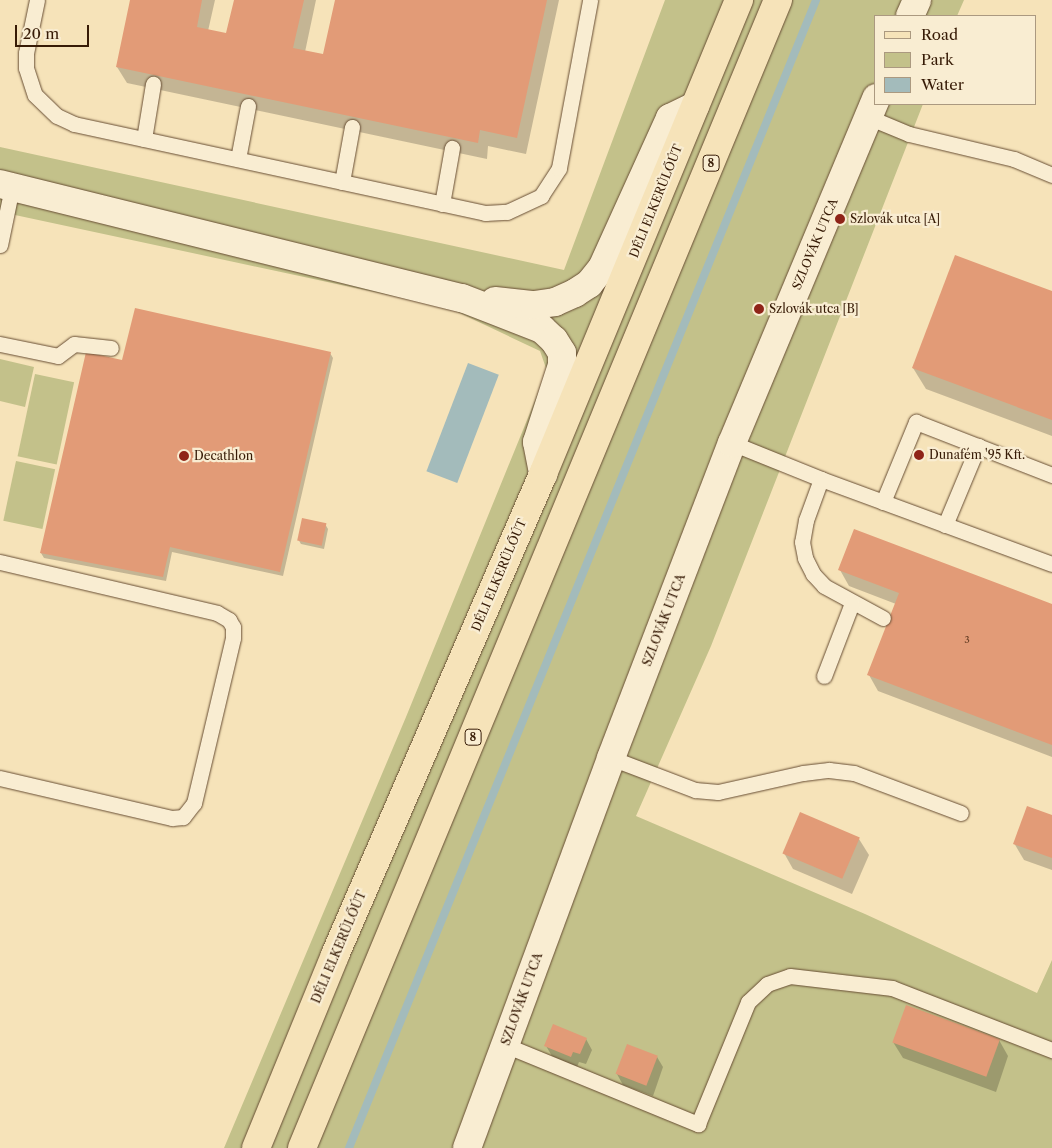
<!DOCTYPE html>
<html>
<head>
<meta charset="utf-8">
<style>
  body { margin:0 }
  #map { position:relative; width:1052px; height:1148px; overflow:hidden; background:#f6e3b9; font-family:"Libre Caslon Text",serif }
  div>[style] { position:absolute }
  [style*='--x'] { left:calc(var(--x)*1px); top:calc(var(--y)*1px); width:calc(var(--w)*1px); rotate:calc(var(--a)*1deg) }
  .green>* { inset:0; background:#c3c18a; transform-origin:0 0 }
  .water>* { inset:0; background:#a3bbbb; transform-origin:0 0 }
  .shadow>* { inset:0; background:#0003 }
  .stream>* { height:8px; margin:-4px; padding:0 4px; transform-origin:4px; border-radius:4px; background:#a3bbbb }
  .building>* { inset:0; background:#e29b77; transform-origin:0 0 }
  .roads { filter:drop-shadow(0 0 1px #674d33) drop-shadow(0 0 1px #674d33) }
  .service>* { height:15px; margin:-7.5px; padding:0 7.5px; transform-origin:7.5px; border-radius:7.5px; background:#f9edd2 }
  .minor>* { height:28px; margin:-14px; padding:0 14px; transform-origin:14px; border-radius:14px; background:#f9edd2 }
  .primary>* { height:28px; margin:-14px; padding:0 14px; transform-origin:14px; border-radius:14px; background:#f6e3b9 }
  .dots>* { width:14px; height:14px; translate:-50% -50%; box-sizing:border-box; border:2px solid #f9edd2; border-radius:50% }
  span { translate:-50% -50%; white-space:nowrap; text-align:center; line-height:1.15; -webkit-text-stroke:4.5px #f9edd2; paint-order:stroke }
  .number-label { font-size:10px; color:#623b22 }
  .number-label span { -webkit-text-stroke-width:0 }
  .shield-label span { padding:1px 4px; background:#f9edd2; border:1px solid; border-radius:4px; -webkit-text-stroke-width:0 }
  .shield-label { font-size:11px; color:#371b06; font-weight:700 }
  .street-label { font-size:12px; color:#371b06 }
  .poi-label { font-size:12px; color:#371b06 }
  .left { translate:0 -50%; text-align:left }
  .legend { position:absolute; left:874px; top:15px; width:162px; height:90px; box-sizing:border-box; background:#f9edd2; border:1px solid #ab9980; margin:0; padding:6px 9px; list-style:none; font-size:15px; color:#371b06 }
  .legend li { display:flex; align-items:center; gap:10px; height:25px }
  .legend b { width:25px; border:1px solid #ab9980 }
  .scale { position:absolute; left:15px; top:25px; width:74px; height:22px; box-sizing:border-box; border:2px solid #371b06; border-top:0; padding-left:6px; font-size:15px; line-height:18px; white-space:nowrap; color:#371b06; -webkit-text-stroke:4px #f9edd2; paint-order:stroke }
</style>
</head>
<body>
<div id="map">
  <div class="green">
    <i style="clip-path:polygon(665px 0,964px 0,957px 16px,876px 16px,876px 104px,923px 104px,711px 646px,636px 816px,865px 914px,1037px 993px,1052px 960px,1052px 1148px,224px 1148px,406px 717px,547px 371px,540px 351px,449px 308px,1px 212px,0 226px,0 147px,564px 270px)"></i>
    <i style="clip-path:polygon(0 359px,34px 367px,25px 407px,0 401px)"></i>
    <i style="left:35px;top:374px;width:40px;height:84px;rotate:12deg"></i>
    <i style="left:16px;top:461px;width:40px;height:61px;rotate:12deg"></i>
  </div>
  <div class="water">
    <i style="left:468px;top:363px;width:33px;height:116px;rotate:21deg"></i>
  </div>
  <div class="shadow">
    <i style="clip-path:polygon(132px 0,215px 0,208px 31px,227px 35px,235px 0,316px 0,305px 52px,324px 56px,336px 0,559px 0,526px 154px,488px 146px,487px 159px,127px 83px,117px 67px)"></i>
    <i style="clip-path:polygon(1052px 292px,1052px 436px,926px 389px,913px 368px)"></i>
    <i style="clip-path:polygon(330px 353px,333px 358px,283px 576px,172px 552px,166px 581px,44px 558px,41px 553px,123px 362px)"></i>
    <i style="clip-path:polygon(325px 524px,328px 529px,324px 549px,301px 544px,298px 539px)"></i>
    <i style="clip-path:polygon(840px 570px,1052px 605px,1052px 757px,878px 691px,869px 675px,896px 604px,849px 586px)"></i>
    <i style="clip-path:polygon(1052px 817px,1052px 870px,1024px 860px,1014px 843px)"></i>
    <i style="clip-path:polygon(859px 839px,869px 855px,852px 894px,793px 869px,784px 853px)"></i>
    <i style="clip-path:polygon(586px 1039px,592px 1050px,586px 1064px,579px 1062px,577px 1067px,552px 1056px,546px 1046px)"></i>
    <i style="clip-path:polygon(999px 1040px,1008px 1056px,996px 1092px,903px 1058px,893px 1042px)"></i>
    <i style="clip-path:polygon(657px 1057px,663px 1067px,653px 1096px,623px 1085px,617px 1074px)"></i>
  </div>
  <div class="stream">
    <i style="--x:349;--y:1148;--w:1239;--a:-67.86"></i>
  </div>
  <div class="building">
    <i style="clip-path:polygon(130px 0,202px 0,197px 27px,226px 33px,234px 0,304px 0,293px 48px,323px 54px,335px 0,547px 0,517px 138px,480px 130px,478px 143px,116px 67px)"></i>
    <i style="clip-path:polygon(955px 255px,1052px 291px,1052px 420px,912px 368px)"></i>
    <i style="clip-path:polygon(135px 308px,331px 352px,280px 572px,170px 547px,163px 577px,40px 553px,86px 352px,122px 360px)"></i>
    <i style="left:302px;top:518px;width:25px;height:23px;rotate:12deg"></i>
    <i style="clip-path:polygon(854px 529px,1052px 604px,1052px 745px,867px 675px,899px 593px,838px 570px)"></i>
    <i style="clip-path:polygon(1027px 806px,1052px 815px,1052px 858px,1013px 844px)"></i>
    <i style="left:800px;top:812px;width:65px;height:45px;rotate:23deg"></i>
    <i style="left:906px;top:1005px;width:100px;height:40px;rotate:20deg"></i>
    <i style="clip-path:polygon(553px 1024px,587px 1038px,580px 1054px,573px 1052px,571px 1057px,544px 1046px)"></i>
    <i style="left:627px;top:1044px;width:33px;height:32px;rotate:21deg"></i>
  </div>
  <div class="roads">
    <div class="service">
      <i style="--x:37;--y:0;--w:54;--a:101.7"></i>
      <i style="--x:26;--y:53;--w:15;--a:90"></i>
      <i style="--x:26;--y:68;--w:28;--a:72"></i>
      <i style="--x:35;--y:95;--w:30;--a:44"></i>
      <i style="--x:57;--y:116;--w:19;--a:25"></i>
      <i style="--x:74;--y:124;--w:421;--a:12.2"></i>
      <i style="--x:485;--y:213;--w:22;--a:-3"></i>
      <i style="--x:507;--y:212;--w:38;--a:-25"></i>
      <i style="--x:541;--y:196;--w:33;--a:-57"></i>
      <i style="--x:559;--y:168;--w:171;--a:-79.5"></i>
      <i style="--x:868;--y:117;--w:44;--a:22.5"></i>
      <i style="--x:909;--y:134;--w:108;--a:13.4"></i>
      <i style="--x:1014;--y:159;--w:41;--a:22.8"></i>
      <i style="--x:144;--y:139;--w:56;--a:-80.7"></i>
      <i style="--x:238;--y:159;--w:54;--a:-79.3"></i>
      <i style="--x:342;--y:182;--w:56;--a:-79.7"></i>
      <i style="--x:442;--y:204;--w:57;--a:-79.9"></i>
      <i style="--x:0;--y:245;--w:59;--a:-78.3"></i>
      <i style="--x:0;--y:344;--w:59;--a:11.7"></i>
      <i style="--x:58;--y:356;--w:20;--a:-37"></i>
      <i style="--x:74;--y:344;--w:37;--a:6"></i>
      <i style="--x:732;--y:443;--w:96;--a:22"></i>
      <i style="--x:821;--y:479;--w:246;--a:20.2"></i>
      <i style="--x:821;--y:479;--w:44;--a:110.1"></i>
      <i style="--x:806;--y:520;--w:22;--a:100"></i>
      <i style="--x:802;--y:542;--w:16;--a:79"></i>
      <i style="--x:805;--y:558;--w:18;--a:63"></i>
      <i style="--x:813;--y:574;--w:16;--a:47"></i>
      <i style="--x:824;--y:586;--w:67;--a:28.5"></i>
      <i style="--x:883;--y:502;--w:87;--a:-67.6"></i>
      <i style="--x:916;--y:422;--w:146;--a:21.3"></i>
      <i style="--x:945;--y:525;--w:86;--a:-67.3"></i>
      <i style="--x:0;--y:562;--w:223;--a:13.2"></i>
      <i style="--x:217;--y:613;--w:14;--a:30"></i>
      <i style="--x:229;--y:620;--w:8;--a:60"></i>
      <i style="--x:233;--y:627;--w:11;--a:90"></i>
      <i style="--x:233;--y:638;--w:170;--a:103.3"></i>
      <i style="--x:194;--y:803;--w:18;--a:128"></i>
      <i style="--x:183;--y:817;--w:11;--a:175"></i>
      <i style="--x:172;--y:818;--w:177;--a:-166.9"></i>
      <i style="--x:824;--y:676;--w:78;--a:-69"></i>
      <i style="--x:611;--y:758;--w:90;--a:20.9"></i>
      <i style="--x:695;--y:790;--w:23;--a:5"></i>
      <i style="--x:718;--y:792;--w:87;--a:-12.6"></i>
      <i style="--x:803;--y:773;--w:26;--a:-7"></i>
      <i style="--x:829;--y:770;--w:25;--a:7"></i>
      <i style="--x:854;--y:773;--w:114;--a:20.5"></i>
      <i style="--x:505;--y:1045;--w:209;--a:22.3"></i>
      <i style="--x:698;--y:1124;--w:132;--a:-67.7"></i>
      <i style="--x:748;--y:1002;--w:26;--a:-43"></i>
      <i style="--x:767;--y:984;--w:24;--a:-19"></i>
      <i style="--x:790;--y:976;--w:103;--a:6.7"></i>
      <i style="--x:892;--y:988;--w:172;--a:21.2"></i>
    </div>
    <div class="minor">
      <i style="--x:910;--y:16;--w:17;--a:-66"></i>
      <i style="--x:0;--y:184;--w:476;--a:13.9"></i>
      <i style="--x:462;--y:298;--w:86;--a:21.2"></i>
      <i style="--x:542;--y:329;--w:16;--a:43"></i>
      <i style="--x:554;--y:340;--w:15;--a:58"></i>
      <i style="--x:562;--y:353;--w:12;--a:90"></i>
      <i style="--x:562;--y:365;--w:81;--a:108"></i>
      <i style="--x:537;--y:442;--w:33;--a:79"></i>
      <i style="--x:495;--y:301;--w:39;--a:6"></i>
      <i style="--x:534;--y:305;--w:21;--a:-8"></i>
      <i style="--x:555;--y:302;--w:22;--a:-24"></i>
      <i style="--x:575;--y:293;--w:17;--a:-33"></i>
      <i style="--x:589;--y:284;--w:21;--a:-51"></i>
      <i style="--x:602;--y:268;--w:165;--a:-65.6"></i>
      <i style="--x:670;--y:118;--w:28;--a:-26"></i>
      <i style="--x:467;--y:1148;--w:416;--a:-69.7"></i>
      <i style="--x:611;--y:758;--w:337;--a:-69"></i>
      <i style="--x:732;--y:443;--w:374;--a:-67.3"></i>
    </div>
    <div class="primary">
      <i style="--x:256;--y:1148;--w:209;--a:-67.7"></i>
      <i style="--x:335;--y:955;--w:524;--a:-66.61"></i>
      <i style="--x:543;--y:474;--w:513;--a:-67.53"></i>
      <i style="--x:302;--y:1148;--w:1243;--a:-67.48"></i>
    </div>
  </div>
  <div class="dots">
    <i style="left:840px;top:219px;background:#8f2418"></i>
    <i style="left:759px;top:309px;background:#8f2418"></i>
    <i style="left:919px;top:455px;background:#8f2418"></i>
    <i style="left:184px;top:456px;background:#8f2418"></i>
  </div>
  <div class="number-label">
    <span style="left:967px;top:640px">3</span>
  </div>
  <div class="shield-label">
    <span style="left:711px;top:163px">8</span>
    <span style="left:473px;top:737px">8</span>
  </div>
  <div class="street-label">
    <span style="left:656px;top:201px;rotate:-68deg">DÉLI ELKERÜLŐÚT</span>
    <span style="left:815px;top:244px;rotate:-67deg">SZLOVÁK UTCA</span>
    <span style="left:499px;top:575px;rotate:-67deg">DÉLI ELKERÜLŐÚT</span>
    <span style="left:664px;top:620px;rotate:-69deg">SZLOVÁK UTCA</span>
    <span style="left:339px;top:947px;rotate:-67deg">DÉLI ELKERÜLŐÚT</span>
    <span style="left:522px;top:999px;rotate:-70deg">SZLOVÁK UTCA</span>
  </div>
  <div class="poi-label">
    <span class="left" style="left:850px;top:219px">Szlovák utca [A]</span>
    <span class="left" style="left:769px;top:309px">Szlovák utca [B]</span>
    <span class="left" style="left:929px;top:455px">Dunafém '95 Kft.</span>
    <span class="left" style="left:194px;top:456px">Decathlon</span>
  </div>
  <ul class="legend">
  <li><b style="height:6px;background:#f6e3b9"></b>Road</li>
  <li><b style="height:14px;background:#c3c18a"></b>Park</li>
  <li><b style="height:14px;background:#a3bbbb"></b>Water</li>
  </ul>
  <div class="scale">20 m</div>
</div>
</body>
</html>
